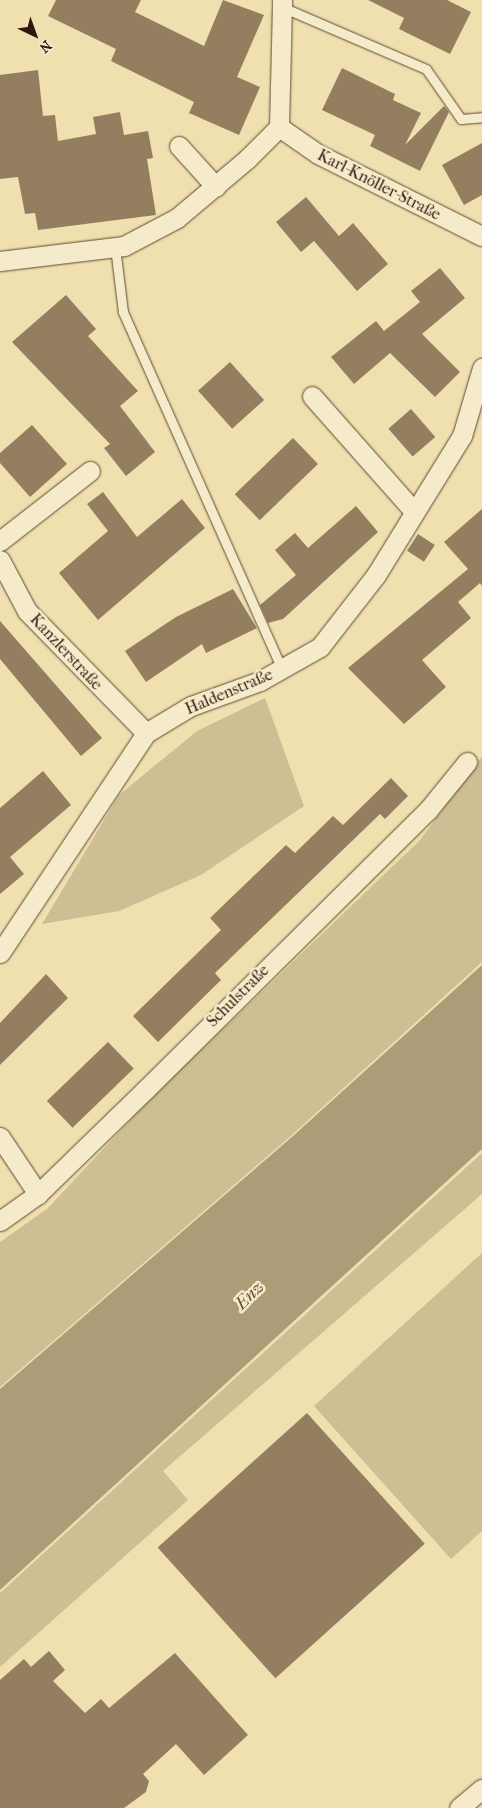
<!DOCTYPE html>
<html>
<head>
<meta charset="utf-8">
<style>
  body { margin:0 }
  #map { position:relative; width:482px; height:1808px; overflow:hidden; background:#f0e0af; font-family:"IM FELL French Canon",serif }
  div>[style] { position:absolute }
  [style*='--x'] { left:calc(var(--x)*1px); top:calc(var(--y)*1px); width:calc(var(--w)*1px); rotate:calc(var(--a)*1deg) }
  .green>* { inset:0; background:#cfbd93 }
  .water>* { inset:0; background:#ae9b77 }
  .building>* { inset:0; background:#937f60; transform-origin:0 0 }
  .roads { filter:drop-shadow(0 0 1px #5f4833) drop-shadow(0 0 1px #5f4833) }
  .service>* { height:9px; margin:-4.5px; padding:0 4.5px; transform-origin:4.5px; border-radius:4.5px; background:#f5ebcb }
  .minor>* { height:19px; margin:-9.5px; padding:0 9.5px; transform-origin:9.5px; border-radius:9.5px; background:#f5ebcb }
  span { translate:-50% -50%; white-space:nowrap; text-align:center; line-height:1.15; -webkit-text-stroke:5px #f5ebcb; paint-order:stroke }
  .street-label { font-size:16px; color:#2f150a }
  .water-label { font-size:18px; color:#624b36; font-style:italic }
  .north { position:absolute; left:10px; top:10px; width:50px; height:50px; -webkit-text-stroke:4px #f5ebcb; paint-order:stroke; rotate:138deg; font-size:14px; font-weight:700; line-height:20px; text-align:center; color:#2f150a }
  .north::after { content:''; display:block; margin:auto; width:18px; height:22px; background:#2f150a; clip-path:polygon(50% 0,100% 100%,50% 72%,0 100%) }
</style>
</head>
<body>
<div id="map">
  <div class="green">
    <i style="clip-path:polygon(265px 698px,304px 806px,201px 875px,119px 911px,42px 924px,119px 795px,197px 731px)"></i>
    <i style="clip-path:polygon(482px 756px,482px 962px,292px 1135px,0 1387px,0 1242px,47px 1209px,149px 1100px,420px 840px)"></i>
    <i style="clip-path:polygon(482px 1153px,482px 1194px,163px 1471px,188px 1500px,0 1667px,0 1593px)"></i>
    <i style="clip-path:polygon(482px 1253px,482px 1531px,451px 1559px,314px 1406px)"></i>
  </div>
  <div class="water">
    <i style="clip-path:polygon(482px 965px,482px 1149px,0 1590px,0 1389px,293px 1136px)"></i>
  </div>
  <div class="building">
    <i style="clip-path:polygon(56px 0,141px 0,135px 12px,204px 46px,223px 0,264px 15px,237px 77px,260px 87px,239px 135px,189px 113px,194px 102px,111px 61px,116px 49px,48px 16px)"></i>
    <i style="clip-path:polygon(368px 0,447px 0,471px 12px,450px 54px,399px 29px,404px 18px)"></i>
    <i style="clip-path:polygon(342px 68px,395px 94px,393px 100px,421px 113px,405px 145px,444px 106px,449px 112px,420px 171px,370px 146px,375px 135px,322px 110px)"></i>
    <i style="clip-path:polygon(38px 70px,43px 116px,55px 115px,58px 141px,96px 134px,93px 117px,120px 112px,124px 135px,148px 131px,153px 158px,147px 159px,156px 215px,38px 230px,35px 213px,25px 214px,18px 177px,0 179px,0 75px)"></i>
    <i style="clip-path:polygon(482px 143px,482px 195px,464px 205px,442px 165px)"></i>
    <i style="clip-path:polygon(306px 197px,339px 236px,353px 223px,388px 264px,357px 291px,314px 241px,301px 252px,276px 222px)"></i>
    <i style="clip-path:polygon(440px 268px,465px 298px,422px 334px,460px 372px,435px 397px,390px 353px,354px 384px,331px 357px,376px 321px,384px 331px,420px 302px,411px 291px)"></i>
    <i style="clip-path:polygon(66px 295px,96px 329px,88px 336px,138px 391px,120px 406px,155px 452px,126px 476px,104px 448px,110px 444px,12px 342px)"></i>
    <i style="left:230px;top:362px;width:51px;height:43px;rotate:48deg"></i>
    <i style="left:411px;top:409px;width:37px;height:30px;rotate:49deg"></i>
    <i style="clip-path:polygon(32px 425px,67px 464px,30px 497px,0 463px,0 453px)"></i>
    <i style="left:293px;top:438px;width:36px;height:81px;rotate:46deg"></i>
    <i style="clip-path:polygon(103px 492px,137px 537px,182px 499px,205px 528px,98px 620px,59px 573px,108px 531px,87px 504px)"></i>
    <i style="clip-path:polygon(356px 506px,378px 532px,283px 619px,268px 623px,260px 605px,296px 575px,275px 550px,295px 533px,308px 548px)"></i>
    <i style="clip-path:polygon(482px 509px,482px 586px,480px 583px,458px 602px,471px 618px,422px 660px,446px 687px,404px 724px,348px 668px,468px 569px,444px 542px)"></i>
    <i style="left:418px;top:534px;width:20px;height:20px;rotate:33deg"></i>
    <i style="clip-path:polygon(233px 589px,257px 628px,206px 653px,202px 644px,146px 682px,125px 651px,176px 617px)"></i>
    <i style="clip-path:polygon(0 621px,102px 738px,81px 756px,0 659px)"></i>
    <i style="clip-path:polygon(43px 771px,71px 805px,10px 857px,24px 874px,0 894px,0 808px)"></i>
    <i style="clip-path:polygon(391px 778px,408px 796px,385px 819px,380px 814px,215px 973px,221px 980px,158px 1042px,133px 1016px,221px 930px,210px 918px,286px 845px,295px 853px,333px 816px,343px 825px)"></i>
    <i style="clip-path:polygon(46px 974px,68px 998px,0 1065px,0 1023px)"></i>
    <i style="left:108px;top:1042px;width:37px;height:85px;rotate:46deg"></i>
    <i style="left:307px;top:1413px;width:176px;height:201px;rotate:48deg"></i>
    <i style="clip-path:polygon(49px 1651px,65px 1670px,53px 1681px,85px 1713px,101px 1699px,109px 1708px,175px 1653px,248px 1735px,204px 1775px,176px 1744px,143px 1774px,149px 1781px,146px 1792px,124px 1808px,0 1808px,0 1680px,24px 1659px,31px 1667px)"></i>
  </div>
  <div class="roads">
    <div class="service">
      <i style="--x:282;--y:7;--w:157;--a:23.3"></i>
      <i style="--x:426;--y:69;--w:61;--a:55"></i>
      <i style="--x:461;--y:119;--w:21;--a:-5"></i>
      <i style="--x:115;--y:247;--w:65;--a:83"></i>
      <i style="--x:123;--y:312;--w:391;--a:66"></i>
    </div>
    <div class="minor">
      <i style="--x:279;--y:127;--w:47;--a:34.7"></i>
      <i style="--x:318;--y:154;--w:183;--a:26.6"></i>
      <i style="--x:179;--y:146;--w:55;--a:47.9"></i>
      <i style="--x:0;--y:261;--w:125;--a:-6.9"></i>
      <i style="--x:124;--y:246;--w:60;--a:-27.8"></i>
      <i style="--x:177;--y:218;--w:92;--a:-40.1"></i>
      <i style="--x:247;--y:159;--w:45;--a:-45"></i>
      <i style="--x:279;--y:127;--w:127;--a:-88.6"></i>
      <i style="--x:312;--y:396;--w:152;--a:48.5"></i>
      <i style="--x:0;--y:541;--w:114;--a:-37.9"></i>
      <i style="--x:0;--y:560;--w:58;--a:62.1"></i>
      <i style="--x:27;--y:611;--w:170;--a:45.7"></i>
      <i style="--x:0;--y:953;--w:264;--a:-56.4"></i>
      <i style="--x:146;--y:733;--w:52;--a:-31"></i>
      <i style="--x:191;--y:706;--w:73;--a:-19.9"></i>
      <i style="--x:260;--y:681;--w:69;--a:-29.5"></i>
      <i style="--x:320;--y:647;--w:91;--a:-52.1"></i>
      <i style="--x:376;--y:575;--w:163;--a:-58.3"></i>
      <i style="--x:462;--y:436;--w:71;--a:-73.6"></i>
      <i style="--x:0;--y:1137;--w:69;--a:56.3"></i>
      <i style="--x:0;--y:1221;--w:47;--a:-35.4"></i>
      <i style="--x:38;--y:1194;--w:151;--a:-44.2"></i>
      <i style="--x:146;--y:1089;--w:397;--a:-44.7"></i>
      <i style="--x:428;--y:810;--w:62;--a:-50.9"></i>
      <i style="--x:459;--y:1808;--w:30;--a:-40"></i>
    </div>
  </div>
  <div class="street-label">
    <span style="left:379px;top:185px;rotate:27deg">Karl-Knöller-Straße</span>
    <span style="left:66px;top:652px;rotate:47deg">Kanzlerstraße</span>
    <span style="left:229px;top:692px;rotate:-23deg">Haldenstraße</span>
    <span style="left:238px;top:996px;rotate:-45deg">Schulstraße</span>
  </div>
  <div class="water-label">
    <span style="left:250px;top:1296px;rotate:-45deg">Enz</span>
  </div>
  <div class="north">N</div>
</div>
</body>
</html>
